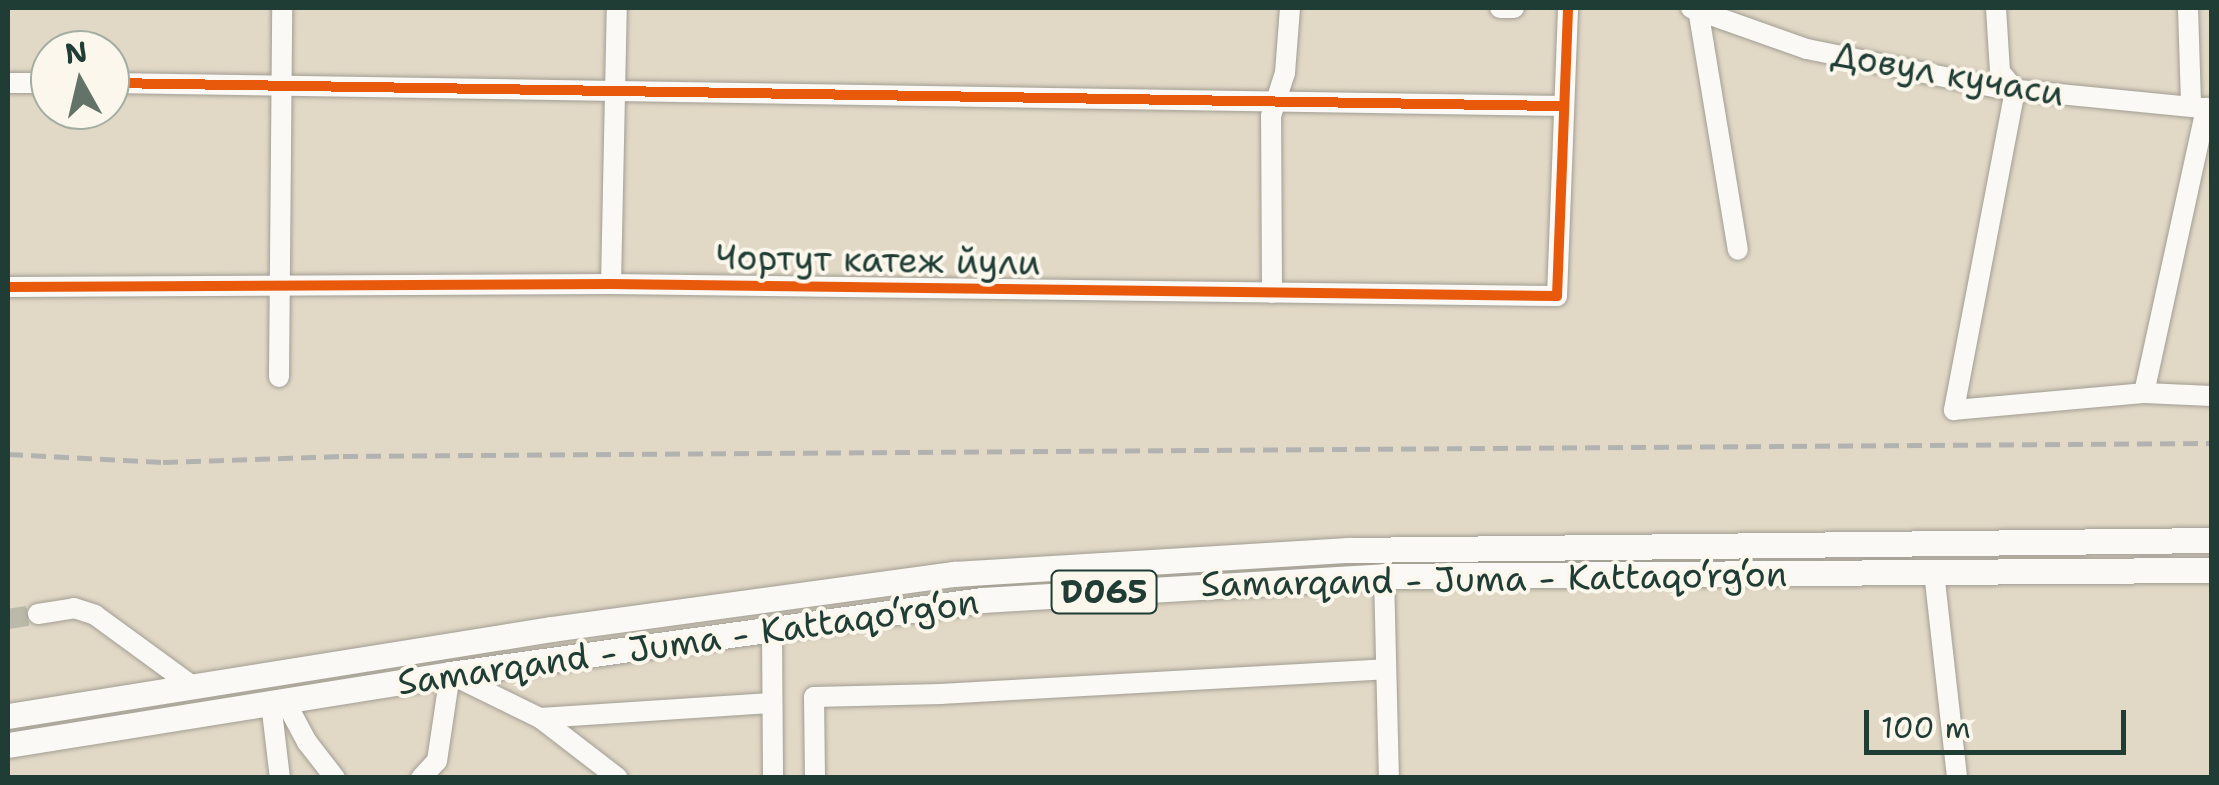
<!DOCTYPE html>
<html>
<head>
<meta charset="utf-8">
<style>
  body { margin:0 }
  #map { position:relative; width:2219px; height:785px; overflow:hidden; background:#e2d8c6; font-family:"Shantell Sans",sans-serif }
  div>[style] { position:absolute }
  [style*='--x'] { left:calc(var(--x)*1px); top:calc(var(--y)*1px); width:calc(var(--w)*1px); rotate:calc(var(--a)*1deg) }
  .minor-tunnel>* { height:20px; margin-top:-10px; transform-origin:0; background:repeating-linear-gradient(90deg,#bbb9a9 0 20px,transparent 0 30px) }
  .roads { filter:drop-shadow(0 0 2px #a19e93) drop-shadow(0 0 2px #a19e93) }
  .minor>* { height:20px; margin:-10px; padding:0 10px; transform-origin:10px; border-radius:10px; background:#fbf9f6 }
  .major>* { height:25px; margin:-12.5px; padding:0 12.5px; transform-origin:12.5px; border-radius:12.5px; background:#fbf9f6 }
  .rail>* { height:5px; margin-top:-2.5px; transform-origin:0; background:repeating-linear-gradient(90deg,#b2b3b0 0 15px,transparent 0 23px) }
  .cycleway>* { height:10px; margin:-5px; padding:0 5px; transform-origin:5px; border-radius:5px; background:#e8590c }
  span { translate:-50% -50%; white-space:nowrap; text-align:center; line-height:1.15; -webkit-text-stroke:8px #fbf7ec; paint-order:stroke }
  .shield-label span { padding:2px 8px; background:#fbf7ec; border:2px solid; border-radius:8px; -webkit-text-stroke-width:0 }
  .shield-label { font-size:32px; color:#1f3d34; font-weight:700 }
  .street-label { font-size:35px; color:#1f3d34 }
  .frame { position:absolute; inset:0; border:10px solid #1f3d34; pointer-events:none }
  .north { position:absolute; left:30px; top:30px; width:100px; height:100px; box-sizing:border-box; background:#fbf7ec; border:2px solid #a3ada2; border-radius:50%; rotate:352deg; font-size:28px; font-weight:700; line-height:40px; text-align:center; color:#1f3d34 }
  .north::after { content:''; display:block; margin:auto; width:35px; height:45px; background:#637367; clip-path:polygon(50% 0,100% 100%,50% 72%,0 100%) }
  .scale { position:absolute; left:1864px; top:710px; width:262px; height:45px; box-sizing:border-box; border:5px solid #1f3d34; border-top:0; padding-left:12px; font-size:30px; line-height:35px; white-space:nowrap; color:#1f3d34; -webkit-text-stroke:8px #fbf7ec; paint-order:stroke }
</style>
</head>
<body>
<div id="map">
  <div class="minor-tunnel">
    <i style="--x:8;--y:619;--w:30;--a:-9"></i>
  </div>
  <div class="roads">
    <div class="minor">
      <i style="--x:1500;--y:8;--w:14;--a:0"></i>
      <i style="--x:1691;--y:8;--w:123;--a:19.5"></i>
      <i style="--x:1807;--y:49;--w:195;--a:11.5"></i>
      <i style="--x:1998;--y:88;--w:215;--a:5.6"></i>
      <i style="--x:1708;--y:8;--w:10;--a:174"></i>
      <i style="--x:1698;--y:9;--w:244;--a:80.6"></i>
      <i style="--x:1996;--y:8;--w:64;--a:86.4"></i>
      <i style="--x:2000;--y:72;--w:23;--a:50"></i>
      <i style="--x:2015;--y:90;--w:326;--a:100.8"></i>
      <i style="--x:1954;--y:410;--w:191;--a:-5.1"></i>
      <i style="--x:2144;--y:393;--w:292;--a:-77.7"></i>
      <i style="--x:2188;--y:8;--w:98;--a:88.2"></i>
      <i style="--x:8;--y:83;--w:42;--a:0"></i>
      <i style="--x:110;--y:83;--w:1454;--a:0.91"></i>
      <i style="--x:611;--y:284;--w:276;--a:-88.8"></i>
      <i style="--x:8;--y:287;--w:603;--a:-0.29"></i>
      <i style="--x:611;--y:284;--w:946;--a:0.73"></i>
      <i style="--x:1557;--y:296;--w:288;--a:-87.8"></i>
      <i style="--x:1272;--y:293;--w:177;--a:-90.3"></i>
      <i style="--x:1271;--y:116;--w:45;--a:-72"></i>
      <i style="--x:1285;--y:73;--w:65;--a:-85.6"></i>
      <i style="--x:279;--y:377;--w:369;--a:-89.5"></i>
      <i style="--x:2144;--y:393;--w:68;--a:2.5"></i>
      <i style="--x:1934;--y:572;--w:207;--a:83.6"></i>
      <i style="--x:1384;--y:576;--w:202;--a:88.6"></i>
      <i style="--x:38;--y:614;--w:36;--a:-9"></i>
      <i style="--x:74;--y:608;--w:22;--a:18"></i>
      <i style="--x:95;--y:615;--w:124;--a:36.1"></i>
      <i style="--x:772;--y:630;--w:148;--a:89.6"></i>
      <i style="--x:285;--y:701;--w:47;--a:61.8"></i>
      <i style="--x:307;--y:742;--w:46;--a:52.1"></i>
      <i style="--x:271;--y:703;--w:76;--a:83.2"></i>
      <i style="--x:540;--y:718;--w:231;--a:-3.7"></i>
      <i style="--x:421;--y:778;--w:23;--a:-47"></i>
      <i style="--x:437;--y:761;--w:88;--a:-81.5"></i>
      <i style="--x:450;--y:674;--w:100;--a:26.1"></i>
      <i style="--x:540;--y:718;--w:98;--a:37.6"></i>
      <i style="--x:815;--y:778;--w:81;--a:-90.7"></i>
      <i style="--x:814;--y:697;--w:127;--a:-1.4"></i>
      <i style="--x:941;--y:694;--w:444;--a:-3.2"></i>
    </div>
    <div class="major">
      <i style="--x:8;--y:716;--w:551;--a:-9.09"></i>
      <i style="--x:552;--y:629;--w:406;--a:-7.8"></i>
      <i style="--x:954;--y:574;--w:395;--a:-3.5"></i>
      <i style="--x:1348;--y:550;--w:864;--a:-0.66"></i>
      <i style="--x:8;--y:745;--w:448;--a:-9.1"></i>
      <i style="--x:450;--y:674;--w:537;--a:-7.92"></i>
      <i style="--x:982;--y:600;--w:403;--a:-3.4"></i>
      <i style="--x:1384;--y:576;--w:828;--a:-0.42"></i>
    </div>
  </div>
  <div class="rail">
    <i style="--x:8;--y:454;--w:155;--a:3"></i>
    <i style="--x:163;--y:462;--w:180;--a:-1.9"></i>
    <i style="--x:343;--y:456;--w:1869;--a:-0.4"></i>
  </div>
  <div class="cycleway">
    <i style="--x:110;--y:83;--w:1454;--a:0.91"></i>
    <i style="--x:8;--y:287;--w:603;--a:-0.29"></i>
    <i style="--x:611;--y:284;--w:946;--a:0.73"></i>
    <i style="--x:1557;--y:296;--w:288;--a:-87.8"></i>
  </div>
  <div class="shield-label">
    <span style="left:1104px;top:592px">D065</span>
  </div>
  <div class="street-label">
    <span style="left:1948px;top:74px;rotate:10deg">Довул кучаси</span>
    <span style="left:878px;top:260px;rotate:1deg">Чортут катеж йули</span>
    <span style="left:1494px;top:579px;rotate:-1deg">Samarqand - Juma - Kattaqo‘rg‘on</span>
    <span style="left:688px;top:642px;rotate:-8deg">Samarqand - Juma - Kattaqo‘rg‘on</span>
  </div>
  <div class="frame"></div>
  <div class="north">N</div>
  <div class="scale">100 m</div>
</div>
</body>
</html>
